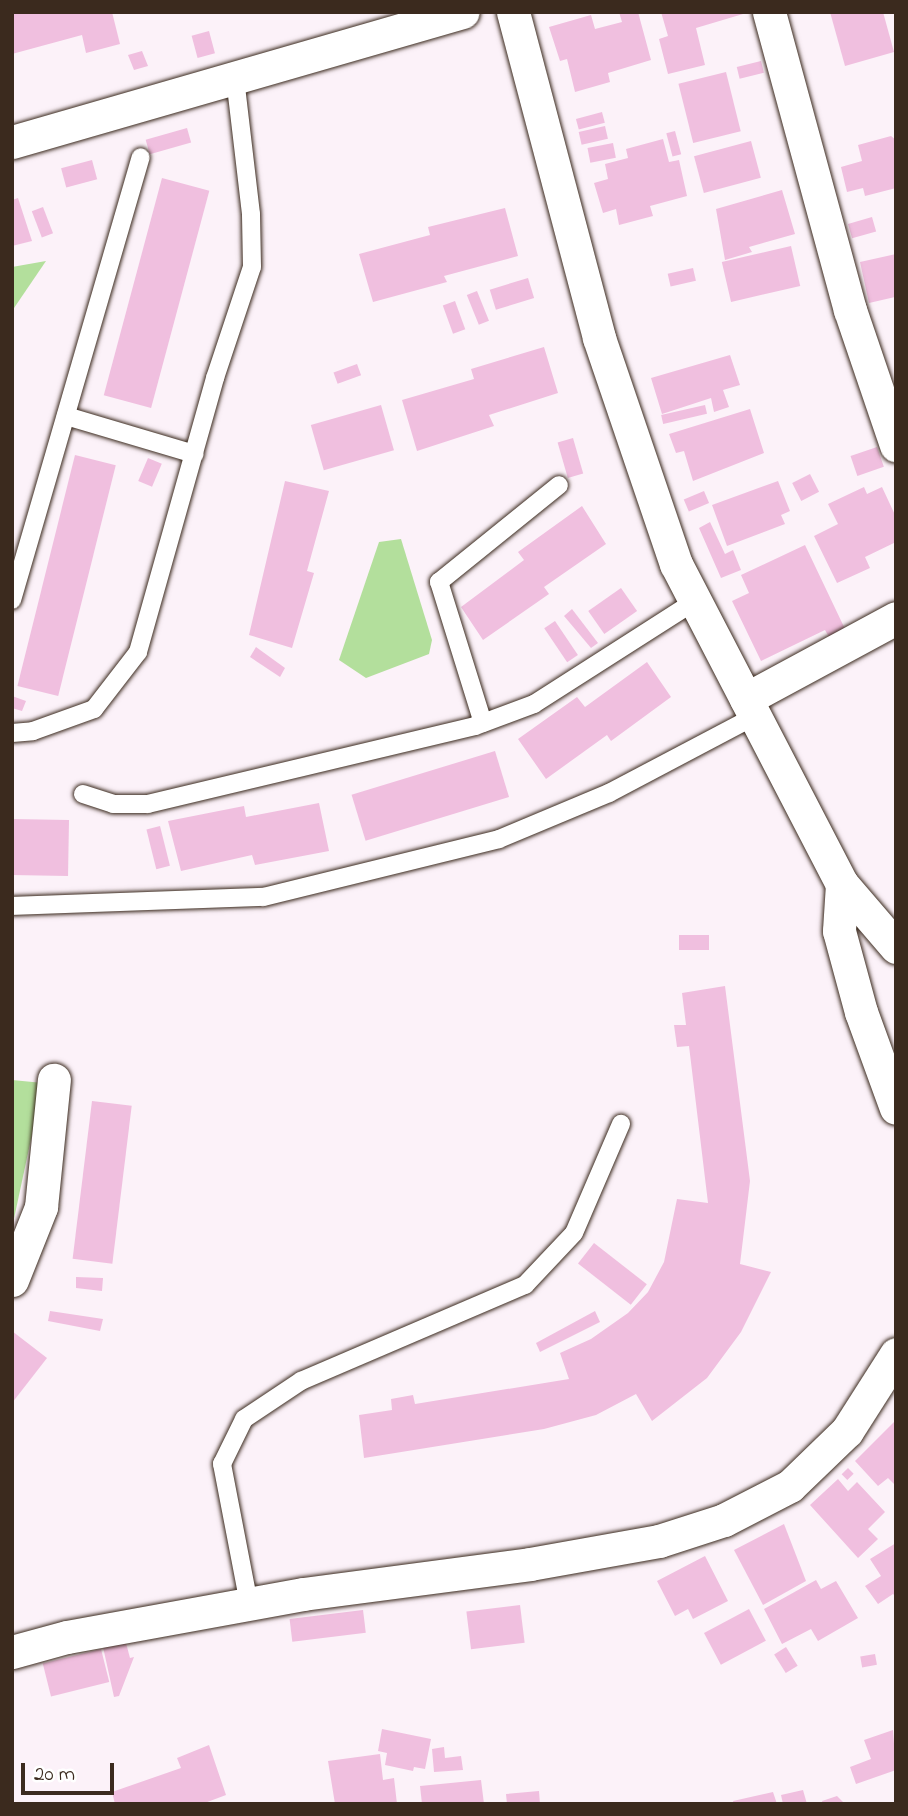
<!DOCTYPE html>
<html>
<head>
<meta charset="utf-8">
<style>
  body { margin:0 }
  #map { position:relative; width:908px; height:1816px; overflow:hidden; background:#fcf2f9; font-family:"Indie Flower",sans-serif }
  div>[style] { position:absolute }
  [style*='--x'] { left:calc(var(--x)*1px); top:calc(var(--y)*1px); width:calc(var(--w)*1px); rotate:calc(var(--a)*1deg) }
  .green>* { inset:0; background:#b3df9c }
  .building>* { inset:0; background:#f0bfdf; transform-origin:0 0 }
  .roads { filter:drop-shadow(0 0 2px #3b2a1e) drop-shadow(0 0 2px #3b2a1e) }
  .lane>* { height:18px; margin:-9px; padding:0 9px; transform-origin:9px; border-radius:9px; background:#fff }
  .street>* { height:33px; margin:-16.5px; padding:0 16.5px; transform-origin:16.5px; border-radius:16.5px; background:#fff }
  span { translate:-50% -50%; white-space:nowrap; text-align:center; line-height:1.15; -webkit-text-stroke:7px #fff; paint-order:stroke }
  .frame { position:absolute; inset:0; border:14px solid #3b2a1e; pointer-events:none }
  .scale { position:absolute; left:21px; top:1763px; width:93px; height:32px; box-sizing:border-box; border:4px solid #3b2a1e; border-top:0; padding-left:9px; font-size:21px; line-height:24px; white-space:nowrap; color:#3b2a1e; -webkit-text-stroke:5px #fff; paint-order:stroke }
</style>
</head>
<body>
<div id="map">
  <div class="green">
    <i style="clip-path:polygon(46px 261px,12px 311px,12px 267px)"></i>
    <i style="clip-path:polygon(401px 539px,432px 640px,429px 654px,366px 678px,339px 660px,379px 542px)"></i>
    <i style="clip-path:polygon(12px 1080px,43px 1083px,12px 1228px)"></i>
  </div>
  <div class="building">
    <i style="clip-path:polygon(12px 12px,112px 12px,120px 44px,86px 53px,82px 35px,12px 54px)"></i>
    <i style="clip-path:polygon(619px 12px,638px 12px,651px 60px,608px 73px,610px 82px,575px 92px,567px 59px,560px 61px,549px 27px,591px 15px,595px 29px,622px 22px)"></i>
    <i style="clip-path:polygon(661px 12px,742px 12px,743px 14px,696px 28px,705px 65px,668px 74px,659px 39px,668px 36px)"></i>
    <i style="clip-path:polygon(830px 12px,883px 12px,894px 52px,845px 66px)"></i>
    <i style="left:209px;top:31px;width:23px;height:18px;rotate:75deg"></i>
    <i style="clip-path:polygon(142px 51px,148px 66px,134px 70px,128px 55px)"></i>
    <i style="left:761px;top:61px;width:12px;height:25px;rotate:76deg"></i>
    <i style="left:726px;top:72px;width:61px;height:49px;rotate:76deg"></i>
    <i style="left:602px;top:112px;width:11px;height:27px;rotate:75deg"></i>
    <i style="left:605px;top:126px;width:13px;height:27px;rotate:77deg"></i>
    <i style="left:187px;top:128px;width:15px;height:43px;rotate:74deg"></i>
    <i style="left:675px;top:131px;width:24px;height:9px;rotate:75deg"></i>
    <i style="clip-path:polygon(891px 136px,896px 140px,896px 188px,865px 196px,863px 188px,847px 192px,841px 167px,862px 161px,858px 145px)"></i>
    <i style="clip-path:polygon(663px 139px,669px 162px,679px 160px,687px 196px,650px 206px,653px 216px,619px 225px,616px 209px,603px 213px,594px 183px,608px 179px,605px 164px,628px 158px,626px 149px)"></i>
    <i style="left:751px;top:141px;width:38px;height:59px;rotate:75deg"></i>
    <i style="left:613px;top:143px;width:15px;height:26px;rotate:79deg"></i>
    <i style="left:92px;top:160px;width:20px;height:32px;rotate:75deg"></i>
    <i style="left:162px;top:178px;width:49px;height:225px;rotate:15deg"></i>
    <i style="clip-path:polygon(782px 190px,795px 234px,749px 247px,752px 252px,725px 260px,716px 209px)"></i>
    <i style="clip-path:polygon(18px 198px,32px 241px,12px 246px,12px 200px)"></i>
    <i style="left:43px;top:207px;width:28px;height:12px;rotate:69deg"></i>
    <i style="clip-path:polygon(505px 208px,518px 256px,444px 276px,447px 282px,373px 302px,359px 254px,430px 235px,428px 227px)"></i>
    <i style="left:872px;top:217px;width:15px;height:25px;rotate:74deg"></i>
    <i style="left:791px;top:246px;width:41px;height:71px;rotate:77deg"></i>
    <i style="clip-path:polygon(896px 254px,895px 297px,869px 303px,860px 262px)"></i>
    <i style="left:693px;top:268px;width:13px;height:26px;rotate:77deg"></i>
    <i style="left:528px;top:278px;width:21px;height:40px;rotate:73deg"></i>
    <i style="left:477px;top:291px;width:32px;height:11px;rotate:68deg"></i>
    <i style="left:455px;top:301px;width:30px;height:13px;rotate:70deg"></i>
    <i style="clip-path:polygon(544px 347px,558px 393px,489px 415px,494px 426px,417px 451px,402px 400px,474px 379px,471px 369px)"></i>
    <i style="clip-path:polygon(730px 355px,740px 385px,723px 390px,729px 407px,714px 412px,711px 398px,662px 414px,651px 378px)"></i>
    <i style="left:357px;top:364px;width:12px;height:25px;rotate:70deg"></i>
    <i style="left:381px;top:405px;width:47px;height:73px;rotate:74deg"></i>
    <i style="left:705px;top:405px;width:9px;height:45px;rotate:77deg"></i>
    <i style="clip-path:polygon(750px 409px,764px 453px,693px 481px,684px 451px,676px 453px,669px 434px)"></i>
    <i style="left:573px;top:438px;width:37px;height:16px;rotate:74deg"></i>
    <i style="left:877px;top:447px;width:21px;height:28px;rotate:71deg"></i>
    <i style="left:75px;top:455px;width:42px;height:238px;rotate:14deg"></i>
    <i style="left:148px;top:458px;width:15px;height:25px;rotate:23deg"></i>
    <i style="left:810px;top:474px;width:20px;height:20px;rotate:63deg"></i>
    <i style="clip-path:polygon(285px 481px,329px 491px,307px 571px,314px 573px,292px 648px,249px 635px)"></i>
    <i style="clip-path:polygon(778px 481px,790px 511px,781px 515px,785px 524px,727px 546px,712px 505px)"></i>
    <i style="clip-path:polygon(864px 487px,867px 494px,882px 487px,896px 517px,896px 542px,865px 557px,870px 568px,837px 583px,814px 536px,838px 524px,828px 504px)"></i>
    <i style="left:704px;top:491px;width:13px;height:22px;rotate:67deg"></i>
    <i style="clip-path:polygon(582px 506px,606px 544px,544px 587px,549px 594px,483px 640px,461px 607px,524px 560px,518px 552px)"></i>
    <i style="clip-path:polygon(710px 522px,725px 554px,733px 550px,741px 570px,721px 578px,699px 528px)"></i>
    <i style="clip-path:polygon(805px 545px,845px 629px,829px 637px,825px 630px,761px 661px,732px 601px,749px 593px,741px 575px)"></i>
    <i style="left:621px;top:588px;width:28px;height:40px;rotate:55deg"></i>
    <i style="clip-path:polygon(572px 609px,598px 643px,591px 648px,564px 616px)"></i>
    <i style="left:555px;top:621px;width:41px;height:13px;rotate:56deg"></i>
    <i style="clip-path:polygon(256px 647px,285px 668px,280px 677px,250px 657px)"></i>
    <i style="clip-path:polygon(647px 662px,671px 697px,611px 741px,607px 735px,546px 779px,518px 739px,577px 697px,585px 707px)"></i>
    <i style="clip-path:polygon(12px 696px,26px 701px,22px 711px,12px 708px)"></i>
    <i style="left:495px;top:751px;width:48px;height:150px;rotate:73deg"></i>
    <i style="clip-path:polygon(319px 803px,329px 851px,255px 865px,252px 855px,181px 871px,168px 821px,244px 806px,246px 817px)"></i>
    <i style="left:69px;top:820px;width:56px;height:57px;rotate:91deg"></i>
    <i style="left:160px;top:826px;width:41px;height:14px;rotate:76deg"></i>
    <i style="left:709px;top:935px;width:15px;height:30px;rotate:90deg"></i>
    <i style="clip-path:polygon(725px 986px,750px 1181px,740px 1264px,771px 1272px,741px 1332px,707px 1378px,652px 1421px,636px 1394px,596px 1415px,544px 1429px,364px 1458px,359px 1415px,392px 1410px,391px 1399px,413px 1395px,415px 1404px,569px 1379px,560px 1353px,591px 1339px,628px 1313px,648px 1292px,664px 1262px,677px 1199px,708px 1203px,689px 1046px,677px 1047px,674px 1025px,686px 1025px,682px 993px)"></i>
    <i style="left:92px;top:1101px;width:40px;height:159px;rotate:7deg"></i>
    <i style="left:594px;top:1243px;width:67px;height:26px;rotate:38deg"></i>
    <i style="clip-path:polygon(76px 1277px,103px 1278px,102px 1291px,76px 1288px)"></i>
    <i style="clip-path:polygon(50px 1311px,103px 1319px,100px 1331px,48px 1321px)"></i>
    <i style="clip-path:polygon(595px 1311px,600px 1322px,540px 1352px,536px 1343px)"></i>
    <i style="clip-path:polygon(12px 1331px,47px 1358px,12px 1403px)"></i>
    <i style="clip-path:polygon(896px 1420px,896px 1486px,888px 1478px,878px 1486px,855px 1461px)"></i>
    <i style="left:848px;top:1468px;width:8px;height:9px;rotate:45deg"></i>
    <i style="clip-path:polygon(838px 1479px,848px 1491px,857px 1482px,885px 1512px,868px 1529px,878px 1539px,858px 1558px,810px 1505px)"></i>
    <i style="clip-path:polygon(784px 1524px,806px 1581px,763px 1605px,734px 1550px)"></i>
    <i style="clip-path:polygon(896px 1543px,896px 1597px,893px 1594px,878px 1604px,865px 1586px,881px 1576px,870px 1559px)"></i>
    <i style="clip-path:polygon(705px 1556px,728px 1601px,693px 1619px,688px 1609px,675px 1616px,657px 1581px)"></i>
    <i style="clip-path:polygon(816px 1580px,821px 1589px,836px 1581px,858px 1618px,818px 1641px,811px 1629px,782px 1644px,764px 1609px)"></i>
    <i style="left:520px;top:1605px;width:38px;height:54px;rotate:83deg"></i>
    <i style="left:749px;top:1609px;width:36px;height:51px;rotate:62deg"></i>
    <i style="left:363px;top:1610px;width:23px;height:74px;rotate:83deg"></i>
    <i style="clip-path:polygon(126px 1643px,130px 1658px,134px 1657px,119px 1696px,114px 1697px,103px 1647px)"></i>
    <i style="left:786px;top:1647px;width:22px;height:14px;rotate:58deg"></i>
    <i style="left:101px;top:1649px;width:34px;height:60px;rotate:76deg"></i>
    <i style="left:875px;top:1654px;width:11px;height:15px;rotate:80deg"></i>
    <i style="clip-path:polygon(382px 1729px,431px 1739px,425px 1769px,414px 1767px,413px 1771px,385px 1765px,387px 1753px,378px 1751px)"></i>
    <i style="clip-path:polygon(893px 1730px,896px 1770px,856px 1784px,850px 1767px,871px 1759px,864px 1740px)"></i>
    <i style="clip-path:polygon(209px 1745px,226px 1795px,202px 1804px,115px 1804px,112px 1792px,181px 1768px,177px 1758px)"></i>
    <i style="clip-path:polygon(444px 1747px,445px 1758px,461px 1756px,463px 1770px,434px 1772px,432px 1749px)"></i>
    <i style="clip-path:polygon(380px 1754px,383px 1780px,394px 1778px,397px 1804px,335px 1804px,328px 1761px)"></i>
    <i style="clip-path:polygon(481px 1780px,484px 1804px,422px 1804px,420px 1786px)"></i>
    <i style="clip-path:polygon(803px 1790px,807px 1804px,783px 1804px,781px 1795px)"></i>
    <i style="clip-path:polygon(539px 1791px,540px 1804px,507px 1804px,506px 1794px)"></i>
    <i style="clip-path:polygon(773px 1792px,777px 1804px,734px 1804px,733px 1801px)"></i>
    <i style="clip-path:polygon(837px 1796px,845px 1804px,823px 1804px,822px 1801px)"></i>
  </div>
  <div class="roads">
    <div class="lane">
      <i style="--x:66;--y:416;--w:134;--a:16.5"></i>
      <i style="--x:12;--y:600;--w:461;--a:-73.8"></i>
      <i style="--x:483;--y:723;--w:148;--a:-107.3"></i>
      <i style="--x:439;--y:582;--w:154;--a:-38.9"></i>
      <i style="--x:12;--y:733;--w:21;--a:-5"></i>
      <i style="--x:33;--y:731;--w:65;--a:-19.8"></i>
      <i style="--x:94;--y:709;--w:72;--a:-52.3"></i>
      <i style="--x:138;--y:652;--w:285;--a:-74.3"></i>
      <i style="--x:215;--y:378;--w:117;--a:-71.6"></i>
      <i style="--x:252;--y:267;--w:53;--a:-91.1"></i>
      <i style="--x:251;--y:214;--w:137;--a:-96.7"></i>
      <i style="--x:83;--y:794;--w:32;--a:18"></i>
      <i style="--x:113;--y:804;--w:35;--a:0"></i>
      <i style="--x:148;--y:804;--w:336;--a:-13.4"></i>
      <i style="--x:475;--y:726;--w:63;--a:-20.4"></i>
      <i style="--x:534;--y:704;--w:191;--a:-32.6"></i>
      <i style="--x:12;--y:906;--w:251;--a:-2.1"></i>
      <i style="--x:263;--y:897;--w:243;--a:-13.8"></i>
      <i style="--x:499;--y:839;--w:119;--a:-22.7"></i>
      <i style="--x:609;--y:793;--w:165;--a:-27.8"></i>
      <i style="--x:249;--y:1604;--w:143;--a:-100.9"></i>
      <i style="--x:222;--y:1464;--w:50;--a:-63.9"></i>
      <i style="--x:244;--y:1419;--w:69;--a:-33.7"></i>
      <i style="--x:301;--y:1381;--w:244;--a:-23.2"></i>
      <i style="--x:525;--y:1285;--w:71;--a:-46.7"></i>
      <i style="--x:574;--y:1233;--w:119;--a:-66.7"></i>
    </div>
    <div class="street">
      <i style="--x:513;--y:12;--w:337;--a:75.2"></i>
      <i style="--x:599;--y:338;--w:239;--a:71.2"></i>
      <i style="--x:676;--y:564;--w:360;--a:62.6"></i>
      <i style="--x:842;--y:884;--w:83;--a:49.4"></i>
      <i style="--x:769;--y:12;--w:309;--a:74.8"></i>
      <i style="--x:850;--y:310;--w:143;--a:71.2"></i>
      <i style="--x:12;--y:142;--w:469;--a:-16.1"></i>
      <i style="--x:746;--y:699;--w:170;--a:-28.4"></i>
      <i style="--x:842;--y:884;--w:47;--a:93.7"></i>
      <i style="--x:839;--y:931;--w:84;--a:74.8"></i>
      <i style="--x:861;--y:1012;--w:102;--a:70"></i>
      <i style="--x:12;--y:1280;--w:79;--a:-68.3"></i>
      <i style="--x:41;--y:1207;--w:128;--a:-84.2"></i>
      <i style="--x:12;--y:1652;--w:57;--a:-15.3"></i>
      <i style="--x:67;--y:1637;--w:240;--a:-10.3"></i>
      <i style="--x:303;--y:1594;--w:229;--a:-7.5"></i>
      <i style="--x:530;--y:1564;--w:131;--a:-10.1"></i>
      <i style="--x:659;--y:1541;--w:68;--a:-17.9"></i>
      <i style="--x:724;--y:1520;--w:74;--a:-27.3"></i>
      <i style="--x:790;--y:1486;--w:79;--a:-44"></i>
      <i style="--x:847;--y:1431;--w:91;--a:-57.5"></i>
    </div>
  </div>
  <div class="frame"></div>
  <div class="scale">20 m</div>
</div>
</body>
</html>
